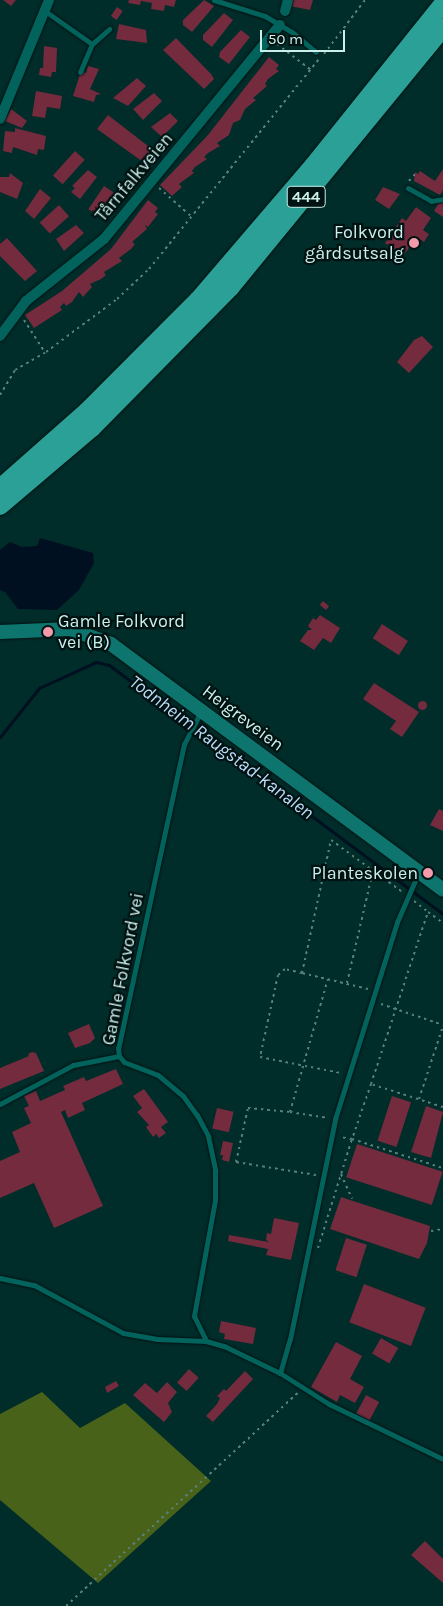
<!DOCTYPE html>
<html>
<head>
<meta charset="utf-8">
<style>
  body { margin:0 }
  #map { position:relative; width:443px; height:1606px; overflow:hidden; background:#002c29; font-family:Karla,sans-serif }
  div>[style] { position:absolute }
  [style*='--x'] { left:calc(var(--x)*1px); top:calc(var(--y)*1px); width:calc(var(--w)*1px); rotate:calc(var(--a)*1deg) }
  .forest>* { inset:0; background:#48621a }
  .water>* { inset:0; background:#011020 }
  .stream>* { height:3px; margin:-1.5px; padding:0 1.5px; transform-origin:1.5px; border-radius:1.5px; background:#011020 }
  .building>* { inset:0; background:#732b3d; transform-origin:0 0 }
  .round { border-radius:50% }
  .path>* { height:2px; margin-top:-1px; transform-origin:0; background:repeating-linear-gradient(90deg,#58817d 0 2.5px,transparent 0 6.5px) }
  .roads { filter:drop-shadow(0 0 1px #001211) drop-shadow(0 0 1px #001211) }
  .lane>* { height:5px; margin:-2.5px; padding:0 2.5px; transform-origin:2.5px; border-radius:2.5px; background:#02625c }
  .street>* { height:10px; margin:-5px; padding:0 5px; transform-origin:5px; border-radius:5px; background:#02625c }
  .secondary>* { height:14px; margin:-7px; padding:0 7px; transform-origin:7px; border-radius:7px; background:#0e756e }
  .highway>* { height:18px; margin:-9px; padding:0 9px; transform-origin:9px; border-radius:9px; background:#2ba097 }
  .dots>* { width:14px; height:14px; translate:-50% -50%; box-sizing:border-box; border:2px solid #001211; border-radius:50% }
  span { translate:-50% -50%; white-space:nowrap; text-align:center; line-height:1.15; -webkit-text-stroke:4.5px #001211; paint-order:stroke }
  .shield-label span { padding:1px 4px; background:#001211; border:1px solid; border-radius:4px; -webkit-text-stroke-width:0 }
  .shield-label { font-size:16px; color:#cbf0ec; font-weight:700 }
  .street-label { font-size:18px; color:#cbf0ec }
  .poi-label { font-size:18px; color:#cbf0ec }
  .right { translate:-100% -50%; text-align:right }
  .left { translate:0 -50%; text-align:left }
  .water-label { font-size:19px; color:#bddcfa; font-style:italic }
  .scale { position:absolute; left:260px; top:30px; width:85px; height:22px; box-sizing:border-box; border:2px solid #cbf0ec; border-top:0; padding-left:6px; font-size:15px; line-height:18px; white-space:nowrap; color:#cbf0ec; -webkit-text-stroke:4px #001211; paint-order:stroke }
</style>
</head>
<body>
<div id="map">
  <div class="forest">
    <i style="clip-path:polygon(42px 1392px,80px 1428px,125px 1403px,211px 1481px,98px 1583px,0 1500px,0 1414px)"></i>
  </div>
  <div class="water">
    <i style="clip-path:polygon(40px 538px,93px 553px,94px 563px,79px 590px,57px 610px,18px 609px,5px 592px,0 590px,0 550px,10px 542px,22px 547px,37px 546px)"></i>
  </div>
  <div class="stream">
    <i style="--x:0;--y:737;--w:63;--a:-51.5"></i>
    <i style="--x:39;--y:688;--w:63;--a:-24.5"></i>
    <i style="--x:96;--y:662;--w:13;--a:13"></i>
    <i style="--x:109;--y:665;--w:417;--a:36.7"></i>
  </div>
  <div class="building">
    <i style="clip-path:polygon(3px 0,16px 0,11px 6px)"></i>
    <i style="clip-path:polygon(129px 0,176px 0,174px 7px,165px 5px,164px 11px,151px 9px,152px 3px,141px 1px,140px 5px,128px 3px)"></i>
    <i style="clip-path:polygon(204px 0,214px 6px,192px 32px,183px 25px,183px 20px)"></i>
    <i style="clip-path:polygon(291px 0,313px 0,310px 10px,290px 6px)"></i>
    <i style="left:117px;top:7px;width:7px;height:11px;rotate:34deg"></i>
    <i style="clip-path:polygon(224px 13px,233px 20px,212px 47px,203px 40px,203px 35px)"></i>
    <i style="clip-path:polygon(119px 24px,146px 30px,147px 43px,116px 39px)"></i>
    <i style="clip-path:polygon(241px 30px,250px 37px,229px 64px,219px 57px,220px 52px)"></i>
    <i style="clip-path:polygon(176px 38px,211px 74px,214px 79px,204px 89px,163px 50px)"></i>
    <i style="clip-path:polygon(44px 46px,57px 48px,56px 72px,52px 72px,51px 77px,39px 75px,40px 68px,43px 68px)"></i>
    <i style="clip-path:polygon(269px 57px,279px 65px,276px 69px,279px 71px,268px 79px,265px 84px,267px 86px,253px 98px,256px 100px,245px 109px,240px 120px,233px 123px,229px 135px,217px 143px,220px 146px,208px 153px,204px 157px,207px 159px,195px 167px,192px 171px,194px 173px,183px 181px,179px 184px,182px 187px,172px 196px,160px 185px,208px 135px)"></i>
    <i style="clip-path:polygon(88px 66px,99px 69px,90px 89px,101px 94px,96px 95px,94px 102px,73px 96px,81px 71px,86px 73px)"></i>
    <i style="clip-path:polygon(137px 78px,146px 86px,128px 106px,113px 98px)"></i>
    <i style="clip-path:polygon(36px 91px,62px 96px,60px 109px,47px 107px,45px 118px,32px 116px)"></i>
    <i style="clip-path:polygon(154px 93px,162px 101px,143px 120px,133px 109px)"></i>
    <i style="clip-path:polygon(11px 109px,27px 121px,22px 128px,5px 121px)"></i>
    <i style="clip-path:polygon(170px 113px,178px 121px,162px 137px,151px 127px)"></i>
    <i style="clip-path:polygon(108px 115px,148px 146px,151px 151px,143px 162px,97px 129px)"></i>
    <i style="clip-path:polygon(15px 128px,46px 136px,44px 150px,38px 149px,37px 155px,13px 147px,12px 153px,3px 151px,5px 131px,15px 132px)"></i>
    <i style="left:75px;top:151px;width:13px;height:33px;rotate:42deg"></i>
    <i style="clip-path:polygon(443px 169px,443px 190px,440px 195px,414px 181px,415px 172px,418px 174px,420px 171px,435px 181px)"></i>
    <i style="clip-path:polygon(88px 170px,97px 177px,80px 199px,71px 192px,75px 188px,72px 186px)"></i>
    <i style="clip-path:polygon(10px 173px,23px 183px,17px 199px,0 192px,0 177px,9px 177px)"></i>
    <i style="left:104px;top:186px;width:14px;height:28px;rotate:34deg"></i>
    <i style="clip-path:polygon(383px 187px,400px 194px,389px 209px,375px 200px)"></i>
    <i style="clip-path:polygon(40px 189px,51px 198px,34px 219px,25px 211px)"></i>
    <i style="clip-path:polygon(148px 200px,158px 208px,155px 212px,158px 214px,148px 227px,145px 225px,147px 229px,132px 242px,135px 244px,131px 249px,119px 258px,122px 261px,104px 272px,106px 275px,101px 279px,90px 284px,92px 287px,83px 297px,79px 292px,72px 302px,66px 306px,64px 303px,60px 307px,62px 310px,34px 328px,25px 315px,62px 291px,111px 249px)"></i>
    <i style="clip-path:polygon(440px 201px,443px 203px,443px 217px,434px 211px)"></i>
    <i style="left:59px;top:205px;width:15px;height:26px;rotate:48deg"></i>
    <i style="clip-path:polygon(416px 207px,431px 218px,423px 230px,429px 234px,424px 242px,417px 237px,403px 256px,385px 243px,402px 218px,406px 221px)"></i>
    <i style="clip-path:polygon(76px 225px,84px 233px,64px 251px,56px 239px)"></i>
    <i style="clip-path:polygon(7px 238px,37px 271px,25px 281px,0 256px,0 244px)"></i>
    <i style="clip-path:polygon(422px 336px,433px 347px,409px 373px,397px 362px,414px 340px)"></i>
    <i style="left:323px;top:601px;width:8px;height:5px;rotate:40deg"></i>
    <i style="clip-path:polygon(320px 615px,340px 628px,331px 643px,323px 638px,314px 650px,300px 641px,308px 630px,312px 630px,308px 626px,313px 618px,316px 620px)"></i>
    <i style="left:382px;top:624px;width:31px;height:17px;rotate:33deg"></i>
    <i style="clip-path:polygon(374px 683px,419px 712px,402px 737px,390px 729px,396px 721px,363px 699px)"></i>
    <i class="round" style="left:417.5px;top:700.5px;width:9px;height:9px"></i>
    <i style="clip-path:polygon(439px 809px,443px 811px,443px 831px,430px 825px)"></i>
    <i style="clip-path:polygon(89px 1024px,95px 1038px,90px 1043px,75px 1048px,68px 1033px)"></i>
    <i style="clip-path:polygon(32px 1052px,36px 1053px,44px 1071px,0 1089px,0 1068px,29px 1056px,28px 1054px)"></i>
    <i style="clip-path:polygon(116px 1069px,123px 1084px,82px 1103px,85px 1110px,68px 1118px,65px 1110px,61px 1112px,103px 1206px,54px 1228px,34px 1183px,0 1198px,0 1161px,20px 1152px,12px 1132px,31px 1123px,24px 1108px,29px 1106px,24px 1096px,36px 1091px,40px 1101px,65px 1090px,63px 1086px,84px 1077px,86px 1081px)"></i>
    <i style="clip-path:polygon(144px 1089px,168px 1122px,161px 1127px,166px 1133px,159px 1138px,156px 1134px,153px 1137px,146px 1127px,149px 1125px,137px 1112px,142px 1108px,133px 1096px)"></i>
    <i style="left:392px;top:1096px;width:20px;height:47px;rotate:18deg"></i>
    <i style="clip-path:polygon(426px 1106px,443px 1112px,431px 1158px,411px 1152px)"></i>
    <i style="left:217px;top:1108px;width:17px;height:21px;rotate:13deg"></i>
    <i style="clip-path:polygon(223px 1141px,233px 1143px,229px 1162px,222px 1160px,223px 1155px,220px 1155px)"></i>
    <i style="left:357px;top:1144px;width:90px;height:35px;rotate:18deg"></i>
    <i style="clip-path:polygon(341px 1197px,430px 1226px,427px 1243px,419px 1259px,330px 1229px)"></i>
    <i style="clip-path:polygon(274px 1218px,299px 1223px,291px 1260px,266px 1255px,268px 1249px,228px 1241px,229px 1235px,269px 1242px,266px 1240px,267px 1233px,271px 1234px)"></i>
    <i style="left:346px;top:1238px;width:22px;height:34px;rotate:18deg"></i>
    <i style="left:364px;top:1284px;width:66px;height:41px;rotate:21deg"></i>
    <i style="clip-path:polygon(221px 1321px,256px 1328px,253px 1344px,224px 1339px,225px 1334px,219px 1332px)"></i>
    <i style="left:381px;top:1338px;width:20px;height:18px;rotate:30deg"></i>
    <i style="clip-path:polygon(336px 1342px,362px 1356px,350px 1379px,364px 1387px,355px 1403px,340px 1395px,337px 1402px,311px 1387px)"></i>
    <i style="left:189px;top:1369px;width:13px;height:18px;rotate:42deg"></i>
    <i style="clip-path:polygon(245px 1371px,253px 1379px,213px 1422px,206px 1416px,217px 1404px,220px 1398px,217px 1396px,224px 1389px,226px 1391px)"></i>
    <i style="clip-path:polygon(116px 1381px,119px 1386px,107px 1393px,105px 1387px)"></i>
    <i style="clip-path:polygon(167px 1382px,177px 1392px,168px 1403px,172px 1412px,164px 1422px,133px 1395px,145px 1383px,157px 1393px)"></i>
    <i style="left:366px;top:1395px;width:15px;height:21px;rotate:28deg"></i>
    <i style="clip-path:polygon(425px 1541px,443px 1559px,443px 1583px,411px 1555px)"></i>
  </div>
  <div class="path">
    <i style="--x:277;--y:44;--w:43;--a:37.4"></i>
    <i style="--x:324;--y:54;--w:68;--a:-52.8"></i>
    <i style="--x:409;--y:181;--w:9;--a:-49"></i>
    <i style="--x:159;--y:188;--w:45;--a:41.4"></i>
    <i style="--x:24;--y:320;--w:38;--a:57"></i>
    <i style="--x:0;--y:395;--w:29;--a:-59"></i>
    <i style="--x:15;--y:370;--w:36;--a:-30"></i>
    <i style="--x:46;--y:352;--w:89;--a:-36.7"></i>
    <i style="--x:117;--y:299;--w:44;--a:-43.2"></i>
    <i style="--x:149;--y:269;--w:270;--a:-51"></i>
    <i style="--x:414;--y:901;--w:18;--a:38"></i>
    <i style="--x:302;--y:973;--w:17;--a:-167"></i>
    <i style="--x:285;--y:969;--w:9;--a:139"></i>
    <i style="--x:278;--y:975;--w:84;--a:102.4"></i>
    <i style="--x:260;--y:1057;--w:83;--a:11.2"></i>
    <i style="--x:347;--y:983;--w:116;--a:-77"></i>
    <i style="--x:368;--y:989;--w:68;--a:-166.4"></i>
    <i style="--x:302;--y:973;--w:136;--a:-77.7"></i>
    <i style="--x:331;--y:840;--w:87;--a:36.1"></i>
    <i style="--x:381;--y:1004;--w:65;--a:18.7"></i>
    <i style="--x:371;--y:1084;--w:181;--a:-71.7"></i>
    <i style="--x:428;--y:912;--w:19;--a:36"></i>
    <i style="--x:419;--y:1099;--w:77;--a:-71.8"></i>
    <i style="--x:443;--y:1107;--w:76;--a:-162.3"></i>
    <i style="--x:371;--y:1084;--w:58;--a:109.1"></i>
    <i style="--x:352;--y:1139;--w:96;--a:17.7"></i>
    <i style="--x:290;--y:1112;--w:37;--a:9"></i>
    <i style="--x:341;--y:1174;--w:27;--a:66"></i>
    <i style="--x:316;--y:1175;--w:81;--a:-170.8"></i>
    <i style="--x:236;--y:1162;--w:55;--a:-77.5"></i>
    <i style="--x:248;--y:1108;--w:42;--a:5.4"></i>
    <i style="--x:290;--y:1112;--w:138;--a:-74.1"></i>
    <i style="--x:431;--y:1231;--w:12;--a:-9"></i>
    <i style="--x:318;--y:1248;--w:114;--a:-72.7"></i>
    <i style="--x:352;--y:1139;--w:12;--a:-171"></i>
    <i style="--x:66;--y:1606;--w:315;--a:-42.6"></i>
  </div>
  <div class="roads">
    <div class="lane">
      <i style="--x:214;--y:0;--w:53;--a:17.4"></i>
      <i style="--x:265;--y:16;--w:31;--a:31"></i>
      <i style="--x:292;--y:32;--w:31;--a:40"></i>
      <i style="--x:45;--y:11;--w:57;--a:35.1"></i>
      <i style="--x:92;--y:44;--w:23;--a:-41"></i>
      <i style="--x:80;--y:72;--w:30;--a:-67"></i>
      <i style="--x:408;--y:188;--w:26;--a:29"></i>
      <i style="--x:431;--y:201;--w:12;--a:-9"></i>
      <i style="--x:200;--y:713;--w:35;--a:117"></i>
      <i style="--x:184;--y:744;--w:311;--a:102.2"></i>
      <i style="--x:118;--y:1048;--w:8;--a:83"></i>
      <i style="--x:119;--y:1056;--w:8;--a:50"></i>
      <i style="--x:124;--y:1062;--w:36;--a:21"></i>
      <i style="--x:158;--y:1075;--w:33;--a:40"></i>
      <i style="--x:183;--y:1096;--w:24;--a:54"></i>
      <i style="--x:197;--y:1115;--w:24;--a:62"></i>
      <i style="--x:208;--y:1136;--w:35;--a:78"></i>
      <i style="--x:215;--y:1170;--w:30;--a:90"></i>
      <i style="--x:215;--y:1200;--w:118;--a:100.3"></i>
      <i style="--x:194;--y:1316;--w:28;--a:64"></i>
      <i style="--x:0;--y:1104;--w:83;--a:-28.1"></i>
      <i style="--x:73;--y:1065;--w:47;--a:-11.1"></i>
      <i style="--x:0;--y:1278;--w:35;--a:12"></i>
      <i style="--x:34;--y:1285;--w:101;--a:28.3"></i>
      <i style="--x:123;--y:1333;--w:35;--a:10"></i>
      <i style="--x:157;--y:1339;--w:49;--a:2.3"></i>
      <i style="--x:206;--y:1341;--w:19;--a:16"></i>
      <i style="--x:224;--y:1346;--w:62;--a:25.7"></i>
      <i style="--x:280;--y:1373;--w:58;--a:32.3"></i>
      <i style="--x:329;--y:1404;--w:127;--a:25.8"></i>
      <i style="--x:280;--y:1373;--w:35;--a:-74"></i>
      <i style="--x:290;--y:1339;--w:225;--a:-78.4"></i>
      <i style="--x:335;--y:1119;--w:207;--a:-72.5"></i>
      <i style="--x:397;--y:922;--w:52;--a:-66.4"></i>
    </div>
    <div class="street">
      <i style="--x:285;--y:11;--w:11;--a:-75"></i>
      <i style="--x:0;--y:119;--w:129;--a:-67.6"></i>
      <i style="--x:0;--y:336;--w:44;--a:-53.4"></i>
      <i style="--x:26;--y:301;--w:100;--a:-38.5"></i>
      <i style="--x:104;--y:239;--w:277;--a:-50.6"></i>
    </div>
    <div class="secondary">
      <i style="--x:0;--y:632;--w:70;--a:-2.5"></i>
      <i style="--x:70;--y:629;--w:44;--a:20.1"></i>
      <i style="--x:111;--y:644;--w:413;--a:36.5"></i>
    </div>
    <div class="highway">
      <i style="--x:0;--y:488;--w:116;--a:-41.5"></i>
      <i style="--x:87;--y:411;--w:157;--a:-45"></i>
      <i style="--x:198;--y:300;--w:177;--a:-49.4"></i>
      <i style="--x:313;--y:166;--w:208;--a:-51.3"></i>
      <i style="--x:0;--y:506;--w:121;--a:-40.3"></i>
      <i style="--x:92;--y:428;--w:197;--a:-45.4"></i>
      <i style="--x:230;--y:288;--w:336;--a:-50.7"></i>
    </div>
  </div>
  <div class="dots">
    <i style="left:414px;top:243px;background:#f39aab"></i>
    <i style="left:48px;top:632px;background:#f39aab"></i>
    <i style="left:428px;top:873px;background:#f39aab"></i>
  </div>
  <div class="shield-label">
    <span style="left:306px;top:197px">444</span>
  </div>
  <div class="street-label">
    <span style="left:134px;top:177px;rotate:-50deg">Tårnfalkveien</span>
    <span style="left:243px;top:718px;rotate:37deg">Heigreveien</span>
    <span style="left:123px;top:969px;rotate:-79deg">Gamle Folkvord vei</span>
  </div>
  <div class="poi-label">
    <span class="right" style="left:404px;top:243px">Folkvord<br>gårdsutsalg</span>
    <span class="left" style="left:58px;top:632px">Gamle Folkvord<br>vei (B)</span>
    <span class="right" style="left:418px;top:873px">Planteskolen</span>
  </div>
  <div class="water-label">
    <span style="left:221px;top:748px;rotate:37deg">Todnheim Raugstad-kanalen</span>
  </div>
  <div class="scale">50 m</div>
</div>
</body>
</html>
